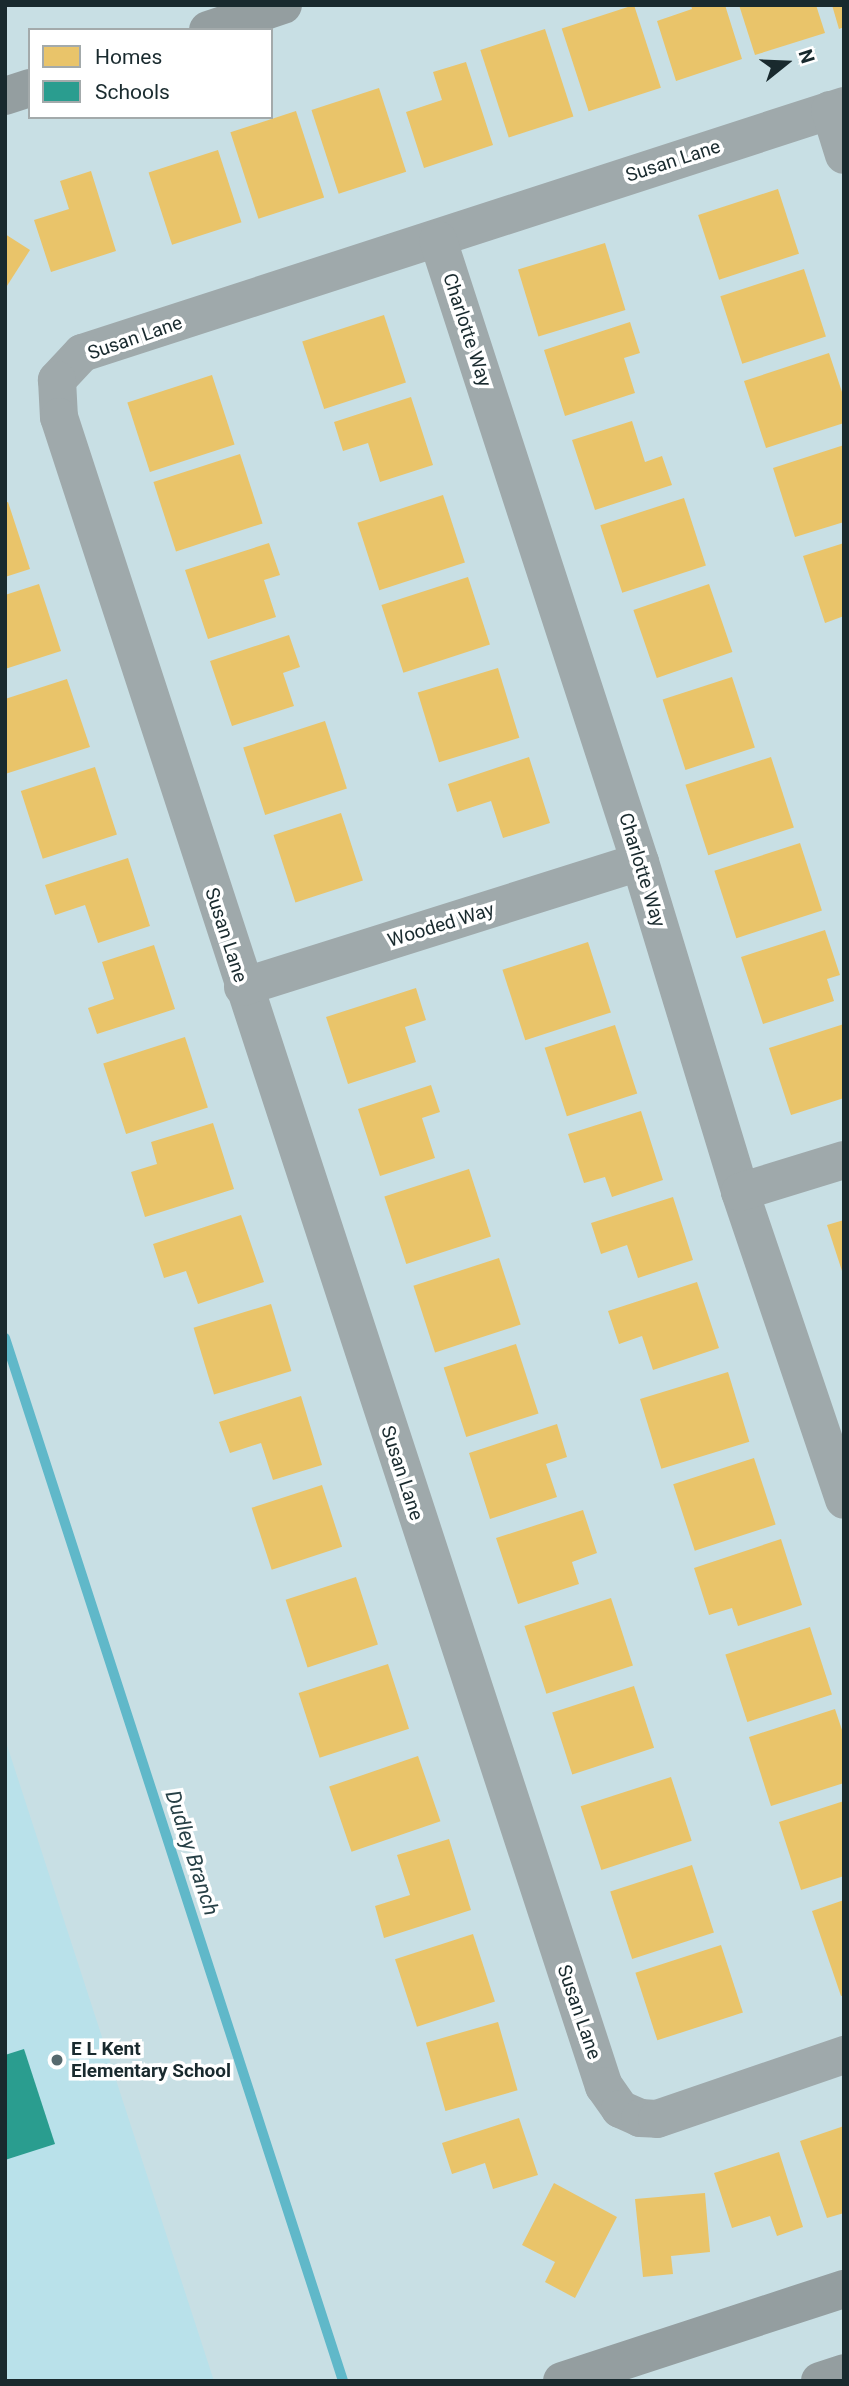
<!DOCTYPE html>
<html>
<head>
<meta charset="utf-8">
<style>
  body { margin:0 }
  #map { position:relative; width:849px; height:2386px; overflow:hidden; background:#c8dfe4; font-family:Roboto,sans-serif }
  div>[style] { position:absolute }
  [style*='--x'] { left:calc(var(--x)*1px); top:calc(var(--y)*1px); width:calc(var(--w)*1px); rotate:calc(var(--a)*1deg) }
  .built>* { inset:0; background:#b9e1ea }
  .homes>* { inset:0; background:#e9c46a; transform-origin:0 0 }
  .schools>* { inset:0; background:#2a9d8f }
  .stream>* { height:10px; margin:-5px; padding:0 5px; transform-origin:5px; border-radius:5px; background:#60b8c9 }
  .street>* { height:38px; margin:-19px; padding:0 19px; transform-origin:19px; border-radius:19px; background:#9fa9ab }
  .secondary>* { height:38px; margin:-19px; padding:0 19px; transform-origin:19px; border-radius:19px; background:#949ea0 }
  .dots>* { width:19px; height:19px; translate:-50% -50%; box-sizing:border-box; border:4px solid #fff; border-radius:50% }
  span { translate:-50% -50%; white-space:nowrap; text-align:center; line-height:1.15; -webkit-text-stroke:7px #fff; paint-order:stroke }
  .street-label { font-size:19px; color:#192a2e }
  .poi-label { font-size:19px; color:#192a2e; font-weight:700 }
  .left { translate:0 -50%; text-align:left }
  .water-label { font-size:21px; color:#274046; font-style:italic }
  .frame { position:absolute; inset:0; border:7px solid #192a2e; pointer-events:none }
  .legend { position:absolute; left:28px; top:28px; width:245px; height:91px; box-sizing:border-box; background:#fff; border:2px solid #a3aaab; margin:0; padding:9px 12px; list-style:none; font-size:21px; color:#192a2e }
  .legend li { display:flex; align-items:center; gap:14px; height:35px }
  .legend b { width:35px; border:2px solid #a3aaab }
  .north { position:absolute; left:751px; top:28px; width:70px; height:70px; -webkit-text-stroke:5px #fff; paint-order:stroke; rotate:72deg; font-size:19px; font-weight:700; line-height:28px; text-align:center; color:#192a2e }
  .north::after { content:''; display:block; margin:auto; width:24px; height:32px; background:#192a2e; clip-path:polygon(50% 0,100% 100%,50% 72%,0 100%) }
</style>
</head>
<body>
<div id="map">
  <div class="built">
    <i style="clip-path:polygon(5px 1739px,214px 2381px,5px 2381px)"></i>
  </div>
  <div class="homes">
    <i style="left:634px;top:5px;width:87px;height:76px;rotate:72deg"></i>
    <i style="clip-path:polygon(691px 5px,725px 5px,742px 59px,676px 81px,657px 21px,692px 9px)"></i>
    <i style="clip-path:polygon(739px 5px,816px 5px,825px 33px,755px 55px)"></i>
    <i style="clip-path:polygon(832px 5px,844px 5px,844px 27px,839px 29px)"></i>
    <i style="left:545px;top:29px;width:92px;height:68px;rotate:72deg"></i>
    <i style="clip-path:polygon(466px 62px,493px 145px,424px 168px,406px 112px,442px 100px,433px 72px)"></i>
    <i style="left:379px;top:88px;width:88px;height:71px;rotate:72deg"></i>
    <i style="left:296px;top:111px;width:91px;height:69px;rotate:72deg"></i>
    <i style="left:218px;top:150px;width:76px;height:73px;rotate:72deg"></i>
    <i style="clip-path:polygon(91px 171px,116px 251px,51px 272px,34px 220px,69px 209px,60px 181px)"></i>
    <i style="left:778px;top:189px;width:68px;height:84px;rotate:72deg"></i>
    <i style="clip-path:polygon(5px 234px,30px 250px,5px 289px)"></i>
    <i style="left:605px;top:243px;width:70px;height:91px;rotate:73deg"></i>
    <i style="left:804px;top:269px;width:71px;height:88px;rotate:72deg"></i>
    <i style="left:384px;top:315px;width:71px;height:86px;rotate:72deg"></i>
    <i style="clip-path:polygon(630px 322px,640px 353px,624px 358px,635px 393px,565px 416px,544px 350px)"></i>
    <i style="clip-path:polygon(829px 353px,844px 398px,844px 423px,766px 448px,744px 381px)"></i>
    <i style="left:212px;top:375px;width:73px;height:89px;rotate:72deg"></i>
    <i style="clip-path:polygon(411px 397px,433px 465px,380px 482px,368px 443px,343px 451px,334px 422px)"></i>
    <i style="clip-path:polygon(632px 421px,645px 462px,662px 456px,672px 485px,595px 510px,572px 440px)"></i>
    <i style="clip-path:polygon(844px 445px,844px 522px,795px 537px,773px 468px)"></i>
    <i style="left:240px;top:454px;width:73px;height:91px;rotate:72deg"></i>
    <i style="left:443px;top:495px;width:71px;height:90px;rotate:72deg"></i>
    <i style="left:684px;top:498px;width:71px;height:88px;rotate:72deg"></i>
    <i style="clip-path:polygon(8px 502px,30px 569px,5px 577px,5px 503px)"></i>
    <i style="clip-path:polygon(269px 543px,280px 575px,264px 580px,276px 617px,208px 639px,185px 570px)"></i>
    <i style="clip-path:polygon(844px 543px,844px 616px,825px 623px,803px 556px)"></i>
    <i style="left:468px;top:577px;width:71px;height:91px;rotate:72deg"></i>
    <i style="clip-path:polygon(39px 584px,61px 651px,5px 669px,5px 595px)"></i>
    <i style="left:709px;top:584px;width:72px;height:80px;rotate:71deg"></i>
    <i style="clip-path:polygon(289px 635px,300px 667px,283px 673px,294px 706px,232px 726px,210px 661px)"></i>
    <i style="left:498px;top:668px;width:73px;height:84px;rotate:73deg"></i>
    <i style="left:732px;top:677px;width:74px;height:73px;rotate:72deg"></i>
    <i style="clip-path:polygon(67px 679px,90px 747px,5px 774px,5px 699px)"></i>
    <i style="left:325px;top:721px;width:71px;height:86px;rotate:72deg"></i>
    <i style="clip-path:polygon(529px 757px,550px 823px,503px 838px,491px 801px,457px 812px,448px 784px)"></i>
    <i style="left:771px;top:757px;width:74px;height:90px;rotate:72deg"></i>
    <i style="left:95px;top:767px;width:71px;height:78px;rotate:72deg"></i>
    <i style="left:341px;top:813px;width:71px;height:71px;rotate:72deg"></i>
    <i style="left:800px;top:843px;width:71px;height:90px;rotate:72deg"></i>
    <i style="clip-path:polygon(128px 858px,150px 926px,98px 943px,85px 905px,55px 915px,45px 885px)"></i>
    <i style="clip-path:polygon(825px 930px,840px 975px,827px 979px,834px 1001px,763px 1024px,741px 957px)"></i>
    <i style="left:588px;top:942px;width:74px;height:90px;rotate:72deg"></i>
    <i style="clip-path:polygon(154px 945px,175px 1009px,97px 1034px,88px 1008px,114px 999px,102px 962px)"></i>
    <i style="clip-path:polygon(416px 988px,426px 1020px,405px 1027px,416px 1062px,348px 1084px,326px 1017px)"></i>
    <i style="clip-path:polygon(844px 1024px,844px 1098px,791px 1115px,769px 1048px)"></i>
    <i style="left:615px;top:1025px;width:72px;height:74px;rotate:72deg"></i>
    <i style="left:185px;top:1037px;width:74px;height:86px;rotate:72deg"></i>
    <i style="clip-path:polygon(431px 1085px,440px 1112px,422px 1118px,435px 1158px,380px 1176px,358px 1109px)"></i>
    <i style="clip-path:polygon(641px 1111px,663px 1180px,612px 1197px,605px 1177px,584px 1183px,568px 1134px)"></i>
    <i style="clip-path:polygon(213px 1123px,234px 1189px,145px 1217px,131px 1172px,157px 1164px,151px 1142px)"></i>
    <i style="left:469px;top:1169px;width:71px;height:89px;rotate:72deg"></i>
    <i style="clip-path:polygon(673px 1197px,693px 1260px,638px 1278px,627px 1245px,601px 1254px,591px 1223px)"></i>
    <i style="clip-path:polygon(241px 1215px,264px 1282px,198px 1304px,186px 1271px,164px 1278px,153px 1244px)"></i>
    <i style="clip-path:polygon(844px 1220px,844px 1274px,843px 1274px,827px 1225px)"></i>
    <i style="left:499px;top:1258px;width:70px;height:90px;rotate:72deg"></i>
    <i style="clip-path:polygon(697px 1282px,719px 1348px,653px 1370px,642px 1336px,619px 1344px,608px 1311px)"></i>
    <i style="left:271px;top:1304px;width:70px;height:81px;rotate:73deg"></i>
    <i style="left:516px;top:1344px;width:73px;height:76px;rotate:72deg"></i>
    <i style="left:728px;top:1372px;width:73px;height:92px;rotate:73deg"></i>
    <i style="clip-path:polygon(301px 1396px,322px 1465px,273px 1480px,261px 1443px,230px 1453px,219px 1422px)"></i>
    <i style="clip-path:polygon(557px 1424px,567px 1457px,546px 1464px,557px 1497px,490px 1519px,469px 1453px)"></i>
    <i style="left:754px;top:1458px;width:70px;height:85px;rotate:72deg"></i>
    <i style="left:322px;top:1485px;width:65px;height:74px;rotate:72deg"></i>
    <i style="clip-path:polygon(583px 1510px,597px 1553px,572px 1562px,579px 1584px,518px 1604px,496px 1538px)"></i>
    <i style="clip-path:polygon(781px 1539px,802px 1605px,738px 1626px,732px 1608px,709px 1615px,694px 1568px)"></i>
    <i style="left:356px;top:1577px;width:71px;height:74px;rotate:72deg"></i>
    <i style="left:611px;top:1598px;width:71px;height:91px;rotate:72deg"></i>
    <i style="left:810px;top:1627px;width:71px;height:89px;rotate:72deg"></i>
    <i style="left:388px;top:1664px;width:68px;height:94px;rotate:72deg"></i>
    <i style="left:634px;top:1686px;width:65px;height:86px;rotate:72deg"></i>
    <i style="clip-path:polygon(835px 1709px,844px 1736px,844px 1783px,771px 1806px,749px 1737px)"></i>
    <i style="left:418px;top:1756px;width:69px;height:94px;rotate:71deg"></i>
    <i style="left:671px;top:1777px;width:67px;height:95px;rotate:72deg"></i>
    <i style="clip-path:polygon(844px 1801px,844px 1876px,801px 1890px,779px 1822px)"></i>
    <i style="clip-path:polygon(449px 1839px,471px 1910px,384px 1938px,375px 1906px,410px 1895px,397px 1855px)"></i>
    <i style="left:692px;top:1865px;width:71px;height:86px;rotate:72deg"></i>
    <i style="clip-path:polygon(844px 1900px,844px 1995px,841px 1996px,812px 1911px)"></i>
    <i style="left:473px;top:1934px;width:71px;height:82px;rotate:72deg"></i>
    <i style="left:721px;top:1945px;width:71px;height:90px;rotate:72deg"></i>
    <i style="left:498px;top:2022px;width:71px;height:75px;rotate:74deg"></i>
    <i style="clip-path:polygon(519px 2118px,538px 2175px,493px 2189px,485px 2163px,452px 2174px,442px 2143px)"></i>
    <i style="clip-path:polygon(844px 2126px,844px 2213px,827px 2218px,800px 2141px)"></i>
    <i style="clip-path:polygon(779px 2152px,803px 2227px,777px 2236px,770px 2216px,732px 2228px,714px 2173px)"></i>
    <i style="clip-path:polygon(554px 2183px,617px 2217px,575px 2298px,545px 2282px,555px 2262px,522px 2245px)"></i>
    <i style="clip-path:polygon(705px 2193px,710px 2252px,671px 2256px,673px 2274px,643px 2277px,635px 2199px)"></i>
  </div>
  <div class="schools">
    <i style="clip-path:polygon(24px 2049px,55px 2144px,5px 2160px,5px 2055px)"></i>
  </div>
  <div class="stream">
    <i style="--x:5;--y:1338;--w:1096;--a:72.04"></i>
  </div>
  <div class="street">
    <i style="--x:844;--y:106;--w:801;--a:162.04"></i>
    <i style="--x:82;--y:353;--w:37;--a:133"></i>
    <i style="--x:57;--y:380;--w:37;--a:87"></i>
    <i style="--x:59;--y:417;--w:1756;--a:71.92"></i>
    <i style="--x:604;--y:2086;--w:28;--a:55"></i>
    <i style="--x:620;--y:2109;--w:22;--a:24"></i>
    <i style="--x:640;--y:2118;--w:17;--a:3"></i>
    <i style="--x:657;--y:2119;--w:198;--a:-18.9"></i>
    <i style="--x:830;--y:110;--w:47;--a:72.7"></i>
    <i style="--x:438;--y:240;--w:654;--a:72.01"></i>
    <i style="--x:640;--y:862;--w:345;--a:73.1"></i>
    <i style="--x:740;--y:1192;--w:325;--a:71.3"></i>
    <i style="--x:243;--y:987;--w:416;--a:-17.5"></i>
    <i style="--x:740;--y:1192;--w:109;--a:-17.1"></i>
  </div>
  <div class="secondary">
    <i style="--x:208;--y:30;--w:79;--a:-18.4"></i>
    <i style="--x:5;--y:96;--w:26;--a:-18"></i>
    <i style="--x:562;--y:2381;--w:297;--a:-18.1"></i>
    <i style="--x:820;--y:2381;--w:25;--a:-18"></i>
  </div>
  <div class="dots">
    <i style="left:57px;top:2060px;background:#56696e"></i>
  </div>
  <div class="street-label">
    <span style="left:673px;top:161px;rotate:-18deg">Susan Lane</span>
    <span style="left:467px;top:330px;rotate:72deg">Charlotte Way</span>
    <span style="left:135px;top:338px;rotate:-19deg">Susan Lane</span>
    <span style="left:642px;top:870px;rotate:73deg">Charlotte Way</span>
    <span style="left:441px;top:925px;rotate:-17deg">Wooded Way</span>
    <span style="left:226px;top:935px;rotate:72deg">Susan Lane</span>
    <span style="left:402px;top:1473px;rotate:72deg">Susan Lane</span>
    <span style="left:579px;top:2012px;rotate:71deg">Susan Lane</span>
  </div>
  <div class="poi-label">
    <span class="left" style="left:71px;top:2060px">E L Kent<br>Elementary School</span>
  </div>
  <div class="water-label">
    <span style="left:192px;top:1853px;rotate:72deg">Dudley Branch</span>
  </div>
  <div class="frame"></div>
  <ul class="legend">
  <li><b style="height:19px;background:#e9c46a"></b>Homes</li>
  <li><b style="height:19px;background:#2a9d8f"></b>Schools</li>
  </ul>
  <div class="north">N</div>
</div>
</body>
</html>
